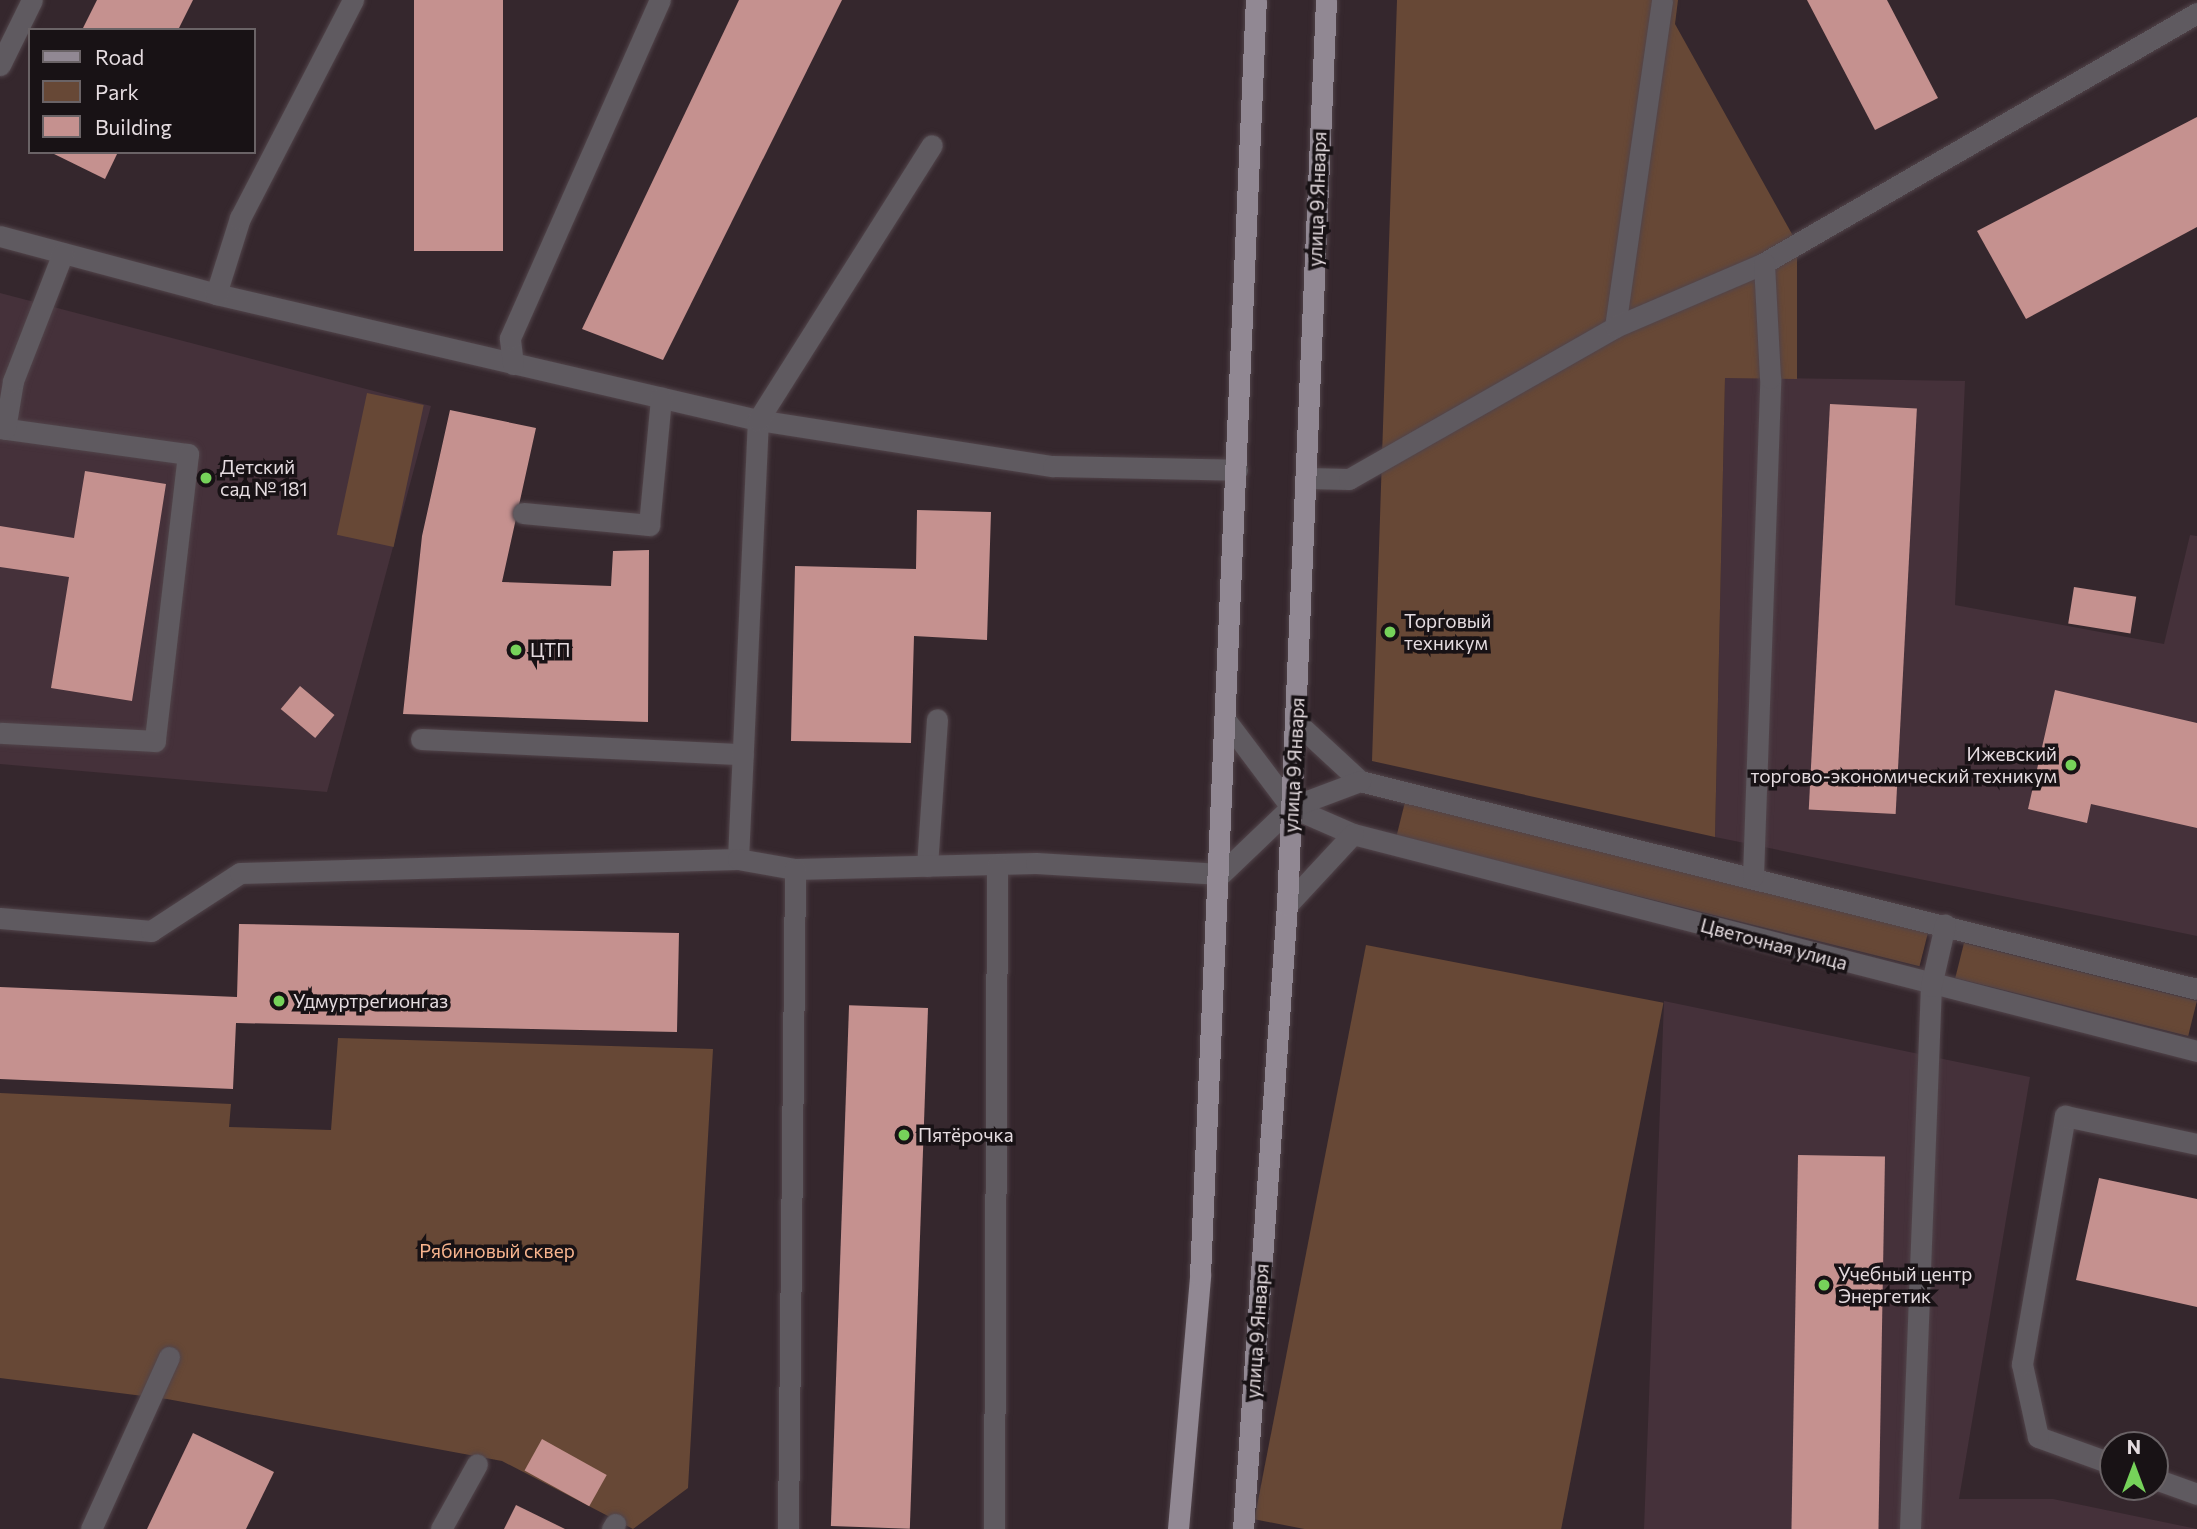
<!DOCTYPE html>
<html>
<head>
<meta charset="utf-8">
<style>
  body { margin:0 }
  #map { position:relative; width:2197px; height:1529px; overflow:hidden; background:#35272d; font-family:Commissioner,sans-serif }
  div>[style] { position:absolute }
  [style*='--x'] { left:calc(var(--x)*1px); top:calc(var(--y)*1px); width:calc(var(--w)*1px); rotate:calc(var(--a)*1deg) }
  .built>* { inset:0; background:#45313a }
  .green>* { inset:0; background:#674836; transform-origin:0 0 }
  .building>* { inset:0; background:#c5918f; transform-origin:0 0 }
  .roads { filter:drop-shadow(0 0 2px #51444a) drop-shadow(0 0 2px #51444a) }
  .minor>* { height:21px; margin:-10.5px; padding:0 10.5px; transform-origin:10.5px; border-radius:10.5px; background:#5f5a60 }
  .major>* { height:21px; margin:-10.5px; padding:0 10.5px; transform-origin:10.5px; border-radius:10.5px; background:#918893 }
  .dots>* { width:19px; height:19px; translate:-50% -50%; box-sizing:border-box; border:4px solid #181215; border-radius:50% }
  span { translate:-50% -50%; white-space:nowrap; text-align:center; line-height:1.15; -webkit-text-stroke:7px #181215; paint-order:stroke }
  .street-label { font-size:19px; color:#e5dce0 }
  .poi-label { font-size:19px; color:#e5dce0 }
  .left { translate:0 -50%; text-align:left }
  .right { translate:-100% -50%; text-align:right }
  .park-label { font-size:19px; color:#f8b48e }
  .legend { position:absolute; left:28px; top:28px; width:228px; height:126px; box-sizing:border-box; background:#181215; border:2px solid #6a6366; margin:0; padding:9px 12px; list-style:none; font-size:21px; color:#e5dce0 }
  .legend li { display:flex; align-items:center; gap:14px; height:35px }
  .legend b { width:35px; border:2px solid #6a6366 }
  .north { position:absolute; left:2099px; top:1431px; width:70px; height:70px; box-sizing:border-box; background:#181215; border:2px solid #6a6366; border-radius:50%; rotate:0deg; font-size:19px; font-weight:700; line-height:28px; text-align:center; color:#e5dce0 }
  .north::after { content:''; display:block; margin:auto; width:24px; height:32px; background:#76d25a; clip-path:polygon(50% 0,100% 100%,50% 72%,0 100%) }
</style>
</head>
<body>
<div id="map">
  <div class="built">
    <i style="clip-path:polygon(0 293px,431px 406px,327px 792px,0 764px)"></i>
    <i style="clip-path:polygon(1725px 377px,1965px 381px,1955px 605px,2164px 644px,2190px 535px,2197px 536px,2197px 936px,1715px 837px)"></i>
    <i style="clip-path:polygon(1664px 1001px,2030px 1077px,1959px 1499px,2053px 1499px,2197px 1529px,1644px 1529px)"></i>
  </div>
  <div class="green">
    <i style="clip-path:polygon(1397px 0,1678px 0,1675px 24px,1797px 243px,1797px 379px,1725px 378px,1715px 837px,1372px 761px)"></i>
    <i style="left:367px;top:393px;width:58px;height:145px;rotate:12deg"></i>
    <i style="left:1405px;top:802px;width:539px;height:35px;rotate:14deg"></i>
    <i style="left:1964px;top:943px;width:240px;height:36px;rotate:14deg"></i>
    <i style="left:1366px;top:945px;width:303px;height:585px;rotate:11deg"></i>
    <i style="clip-path:polygon(338px 1038px,713px 1049px,688px 1488px,633px 1529px,502px 1461px,167px 1399px,0 1378px,0 1093px,231px 1104px,229px 1127px,331px 1130px)"></i>
  </div>
  <div class="building">
    <i style="clip-path:polygon(97px 0,193px 0,178px 30px,82px 30px)"></i>
    <i style="left:414px;top:0;width:89px;height:251px"></i>
    <i style="clip-path:polygon(739px 0,842px 0,663px 360px,582px 329px)"></i>
    <i style="clip-path:polygon(1807px 0,1887px 0,1938px 98px,1875px 130px)"></i>
    <i style="clip-path:polygon(2197px 117px,2197px 227px,2026px 319px,1977px 231px)"></i>
    <i style="clip-path:polygon(50px 152px,118px 152px,105px 179px)"></i>
    <i style="left:1830px;top:404px;width:87px;height:406px;rotate:3deg"></i>
    <i style="clip-path:polygon(450px 410px,536px 428px,502px 582px,611px 586px,613px 551px,649px 550px,648px 722px,403px 714px,422px 536px)"></i>
    <i style="clip-path:polygon(85px 471px,166px 484px,132px 701px,51px 688px,69px 577px,0 567px,0 526px,74px 538px)"></i>
    <i style="clip-path:polygon(917px 510px,991px 512px,987px 640px,914px 636px,911px 743px,791px 741px,795px 566px,916px 569px)"></i>
    <i style="left:2074px;top:587px;width:63px;height:37px;rotate:9deg"></i>
    <i style="left:300px;top:686px;width:45px;height:30px;rotate:40deg"></i>
    <i style="clip-path:polygon(2055px 690px,2197px 723px,2197px 828px,2091px 804px,2087px 823px,2028px 809px)"></i>
    <i style="clip-path:polygon(239px 924px,679px 933px,677px 1032px,236px 1023px,233px 1089px,0 1079px,0 987px,237px 997px)"></i>
    <i style="left:928px;top:1008px;width:521px;height:79px;rotate:92deg"></i>
    <i style="left:1798px;top:1155px;width:87px;height:374px;rotate:1deg"></i>
    <i style="clip-path:polygon(2099px 1178px,2197px 1199px,2197px 1307px,2076px 1280px)"></i>
    <i style="clip-path:polygon(193px 1433px,274px 1472px,246px 1529px,147px 1529px)"></i>
    <i style="left:542px;top:1439px;width:74px;height:36px;rotate:29deg"></i>
    <i style="clip-path:polygon(516px 1505px,565px 1529px,504px 1529px)"></i>
  </div>
  <div class="roads">
    <div class="minor">
      <i style="--x:0;--y:65;--w:72;--a:-63.8"></i>
      <i style="--x:0;--y:236;--w:224;--a:15"></i>
      <i style="--x:216;--y:294;--w:556;--a:13.09"></i>
      <i style="--x:758;--y:420;--w:299;--a:8.9"></i>
      <i style="--x:1053;--y:466;--w:184;--a:1.2"></i>
      <i style="--x:216;--y:294;--w:80;--a:-72.5"></i>
      <i style="--x:240;--y:218;--w:246;--a:-62.6"></i>
      <i style="--x:1615;--y:327;--w:330;--a:-81.8"></i>
      <i style="--x:513;--y:364;--w:26;--a:-97"></i>
      <i style="--x:510;--y:338;--w:370;--a:-66.1"></i>
      <i style="--x:0;--y:428;--w:190;--a:7.9"></i>
      <i style="--x:188;--y:454;--w:289;--a:96.6"></i>
      <i style="--x:155;--y:741;--w:155;--a:-177"></i>
      <i style="--x:5;--y:429;--w:49;--a:-80.5"></i>
      <i style="--x:13;--y:381;--w:137;--a:-68.7"></i>
      <i style="--x:1306;--y:478;--w:43;--a:1.3"></i>
      <i style="--x:1349;--y:479;--w:306;--a:-29.7"></i>
      <i style="--x:1615;--y:327;--w:162;--a:-23.2"></i>
      <i style="--x:1764;--y:263;--w:500;--a:-30"></i>
      <i style="--x:523;--y:513;--w:127;--a:5.4"></i>
      <i style="--x:649;--y:525;--w:128;--a:-84.6"></i>
      <i style="--x:1295;--y:721;--w:88;--a:42.7"></i>
      <i style="--x:1360;--y:781;--w:862;--a:13.96"></i>
      <i style="--x:1227;--y:722;--w:106;--a:53"></i>
      <i style="--x:1291;--y:807;--w:68;--a:23.5"></i>
      <i style="--x:1353;--y:834;--w:871;--a:14.42"></i>
      <i style="--x:421;--y:739;--w:322;--a:2.7"></i>
      <i style="--x:738;--y:859;--w:439;--a:-87.4"></i>
      <i style="--x:758;--y:420;--w:325;--a:-57.7"></i>
      <i style="--x:927;--y:866;--w:147;--a:-86.1"></i>
      <i style="--x:1753;--y:876;--w:498;--a:-88"></i>
      <i style="--x:1770;--y:378;--w:115;--a:-93"></i>
      <i style="--x:1287;--y:905;--w:97;--a:-47.1"></i>
      <i style="--x:0;--y:918;--w:152;--a:4.9"></i>
      <i style="--x:151;--y:931;--w:106;--a:-33.1"></i>
      <i style="--x:240;--y:873;--w:498;--a:-1.6"></i>
      <i style="--x:738;--y:859;--w:58;--a:10"></i>
      <i style="--x:795;--y:869;--w:241;--a:-1.4"></i>
      <i style="--x:1036;--y:863;--w:185;--a:3.4"></i>
      <i style="--x:1221;--y:874;--w:97;--a:-43.7"></i>
      <i style="--x:1291;--y:807;--w:74;--a:-20.6"></i>
      <i style="--x:2113;--y:1464;--w:80;--a:-160.2"></i>
      <i style="--x:2038;--y:1437;--w:75;--a:-102.4"></i>
      <i style="--x:2022;--y:1364;--w:252;--a:-80.2"></i>
      <i style="--x:2065;--y:1116;--w:135;--a:12"></i>
      <i style="--x:2155;--y:1479;--w:45;--a:19.7"></i>
      <i style="--x:91;--y:1529;--w:189;--a:-65.6"></i>
      <i style="--x:441;--y:1529;--w:74;--a:-61"></i>
      <i style="--x:612;--y:1529;--w:6;--a:-59"></i>
      <i style="--x:788;--y:1529;--w:660;--a:-89.39"></i>
      <i style="--x:994;--y:1529;--w:664;--a:-89.74"></i>
      <i style="--x:1910;--y:1529;--w:543;--a:-87.79"></i>
      <i style="--x:1931;--y:986;--w:63;--a:-77.1"></i>
    </div>
    <div class="major">
      <i style="--x:1178;--y:1529;--w:255;--a:-85"></i>
      <i style="--x:1200;--y:1275;--w:1276;--a:-87.49"></i>
      <i style="--x:1243;--y:1529;--w:626;--a:-85.97"></i>
      <i style="--x:1287;--y:905;--w:906;--a:-87.53"></i>
    </div>
  </div>
  <div class="dots">
    <i style="left:206px;top:478px;background:#76d25a"></i>
    <i style="left:1390px;top:632px;background:#76d25a"></i>
    <i style="left:516px;top:650px;background:#76d25a"></i>
    <i style="left:2071px;top:765px;background:#76d25a"></i>
    <i style="left:279px;top:1001px;background:#76d25a"></i>
    <i style="left:904px;top:1135px;background:#76d25a"></i>
    <i style="left:1824px;top:1285px;background:#76d25a"></i>
  </div>
  <div class="street-label">
    <span style="left:1317px;top:199px;rotate:-88deg">улица 9 Января</span>
    <span style="left:1294px;top:765px;rotate:-87deg">улица 9 Января</span>
    <span style="left:1774px;top:944px;rotate:15deg">Цветочная улица</span>
    <span style="left:1257px;top:1331px;rotate:-86deg">улица 9 Января</span>
  </div>
  <div class="poi-label">
    <span class="left" style="left:220px;top:478px">Детский<br>сад № 181</span>
    <span class="left" style="left:1404px;top:632px">Торговый<br>техникум</span>
    <span class="left" style="left:530px;top:650px">ЦТП</span>
    <span class="right" style="left:2057px;top:765px">Ижевский<br>торгово-экономический техникум</span>
    <span class="left" style="left:293px;top:1001px">Удмуртрегионгаз</span>
    <span class="left" style="left:918px;top:1135px">Пятёрочка</span>
    <span class="left" style="left:1838px;top:1285px">Учебный центр<br>Энергетик</span>
  </div>
  <div class="park-label">
    <span style="left:497px;top:1251px">Рябиновый сквер</span>
  </div>
  <ul class="legend">
  <li><b style="height:9px;background:#918893"></b>Road</li>
  <li><b style="height:19px;background:#674836"></b>Park</li>
  <li><b style="height:19px;background:#c5918f"></b>Building</li>
  </ul>
  <div class="north">N</div>
</div>
</body>
</html>
